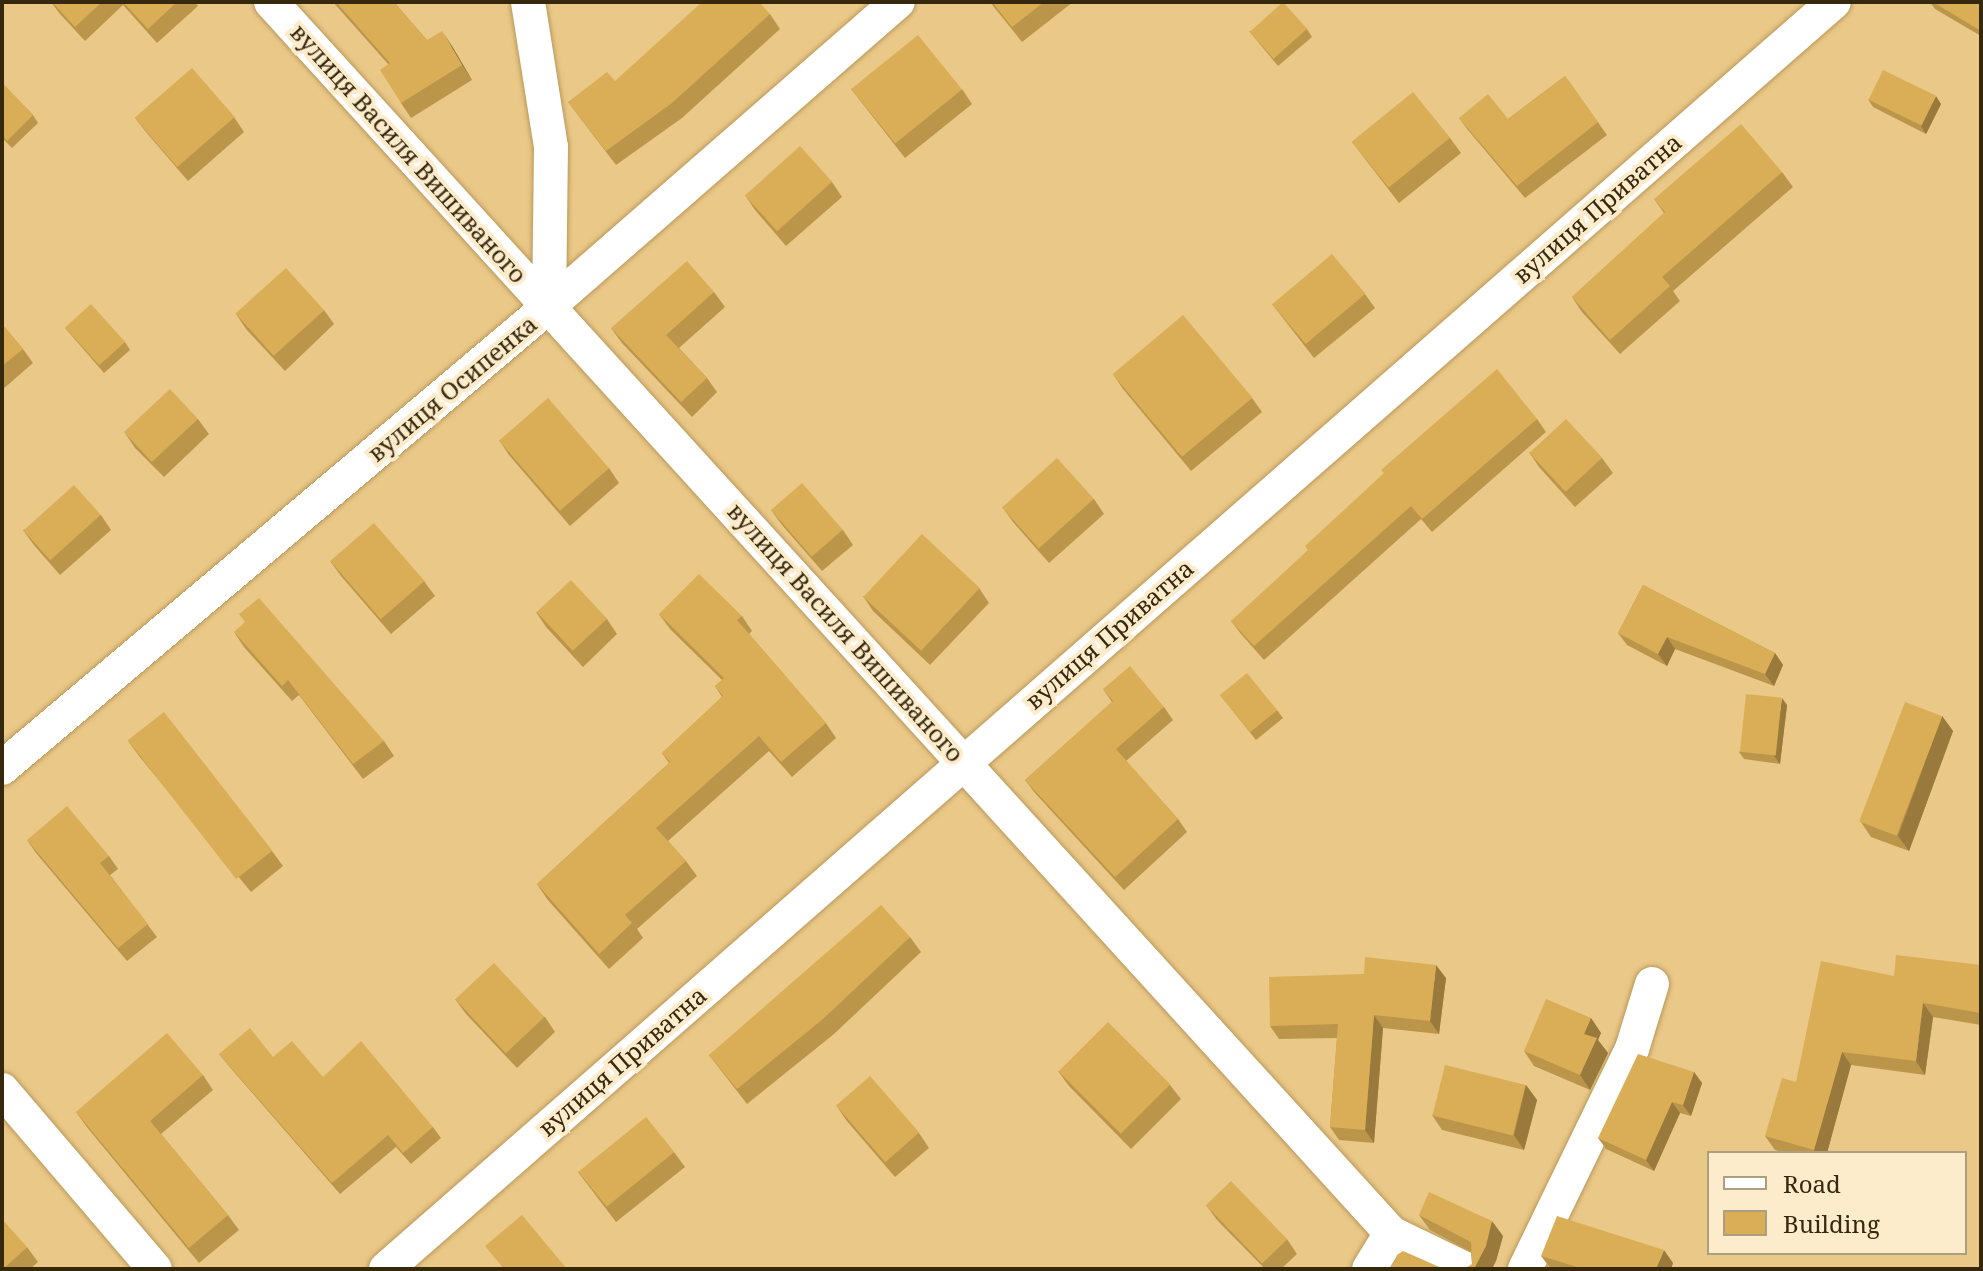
<!DOCTYPE html>
<html>
<head>
<meta charset="utf-8">
<style>
  body { margin:0 }
  #map { position:relative; width:1983px; height:1271px; overflow:hidden; background:#eac888; font-family:"Noto Serif",serif }
  div>[style] { position:absolute }
  [style*='--x'] { left:calc(var(--x)*1px); top:calc(var(--y)*1px); width:calc(var(--w)*1px); rotate:calc(var(--a)*1deg) }
  .roads { filter:drop-shadow(0 0 2px #b99859) drop-shadow(0 0 2px #b99859) }
  .street>* { height:34px; margin:-17px; padding:0 17px; transform-origin:17px; border-radius:17px; background:#fff }
  .wall>* { inset:0; background:#bb964a }
  .shaded-wall>* { inset:0; background:#997a3c }
  .building>* { inset:0; background:#daae56; transform-origin:0 0 }
  span { translate:-50% -50%; white-space:nowrap; text-align:center; line-height:1.15; -webkit-text-stroke:8px #fdeccc; paint-order:stroke }
  .street-label { font-size:24px; color:#35280d }
  .frame { position:absolute; inset:0; border:4px solid #35280d; pointer-events:none }
  .legend { position:absolute; left:1707px; top:1151px; width:260px; height:104px; box-sizing:border-box; background:#fdeccc; border:2px solid #ad9e80; margin:0; padding:10px 14px; list-style:none; font-size:24px; color:#35280d }
  .legend li { display:flex; align-items:center; gap:16px; height:40px }
  .legend b { width:40px; border:2px solid #ad9e80 }
</style>
</head>
<body>
<div id="map">
  <div class="roads">
    <div class="street">
      <i style="--x:271;--y:2;--w:1664;--a:47.7"></i>
      <i style="--x:1391;--y:1233;--w:42;--a:121.4"></i>
      <i style="--x:528;--y:2;--w:147;--a:81"></i>
      <i style="--x:551;--y:147;--w:159;--a:90.7"></i>
      <i style="--x:2;--y:768;--w:716;--a:-40.18"></i>
      <i style="--x:549;--y:306;--w:463;--a:-41.1"></i>
      <i style="--x:2;--y:1090;--w:235;--a:49.5"></i>
      <i style="--x:1391;--y:1233;--w:82;--a:25.9"></i>
      <i style="--x:386;--y:1269;--w:1924;--a:-41.19"></i>
      <i style="--x:1525;--y:1269;--w:245;--a:-64.1"></i>
      <i style="--x:1632;--y:1049;--w:68;--a:-72.9"></i>
    </div>
  </div>
  <div class="wall">
    <i style="clip-path:polygon(51px 2px,195px 2px,198px 6px,157px 43px,123px 5px,85px 41px,60px 14px)"></i>
    <i style="clip-path:polygon(333px 2px,394px 2px,427px 40px,452px 46px,472px 80px,411px 118px,401px 103px,388px 64px)"></i>
    <i style="clip-path:polygon(990px 2px,1073px 2px,1022px 42px)"></i>
    <i style="clip-path:polygon(1930px 2px,1981px 2px,1981px 36px,1935px 9px)"></i>
    <i style="clip-path:polygon(770px 14px,780px 29px,682px 118px,616px 165px,568px 102px)"></i>
    <i style="clip-path:polygon(1307px 29px,1312px 37px,1278px 66px,1249px 31px)"></i>
    <i style="clip-path:polygon(1565px 76px,1607px 135px,1525px 198px,1468px 130px,1459px 118px,1508px 119px)"></i>
    <i style="clip-path:polygon(2px 83px,33px 115px,38px 123px,12px 148px,2px 138px)"></i>
    <i style="clip-path:polygon(851px 89px,962px 89px,972px 104px,905px 158px)"></i>
    <i style="clip-path:polygon(1868px 99px,1941px 104px,1926px 134px,1873px 107px)"></i>
    <i style="clip-path:polygon(234px 117px,244px 132px,188px 181px,146px 132px,135px 118px)"></i>
    <i style="clip-path:polygon(1450px 138px,1461px 153px,1399px 203px,1352px 142px)"></i>
    <i style="clip-path:polygon(1782px 172px,1793px 187px,1673px 291px,1680px 301px,1620px 354px,1582px 312px,1572px 297px,1664px 213px,1654px 199px)"></i>
    <i style="clip-path:polygon(832px 182px,842px 197px,786px 246px,755px 210px,745px 195px)"></i>
    <i style="clip-path:polygon(714px 292px,725px 307px,679px 348px,707px 378px,717px 392px,692px 417px,622px 343px,611px 328px)"></i>
    <i style="clip-path:polygon(1365px 294px,1375px 308px,1314px 358px,1272px 304px)"></i>
    <i style="clip-path:polygon(324px 310px,334px 324px,285px 371px,246px 329px,236px 314px)"></i>
    <i style="clip-path:polygon(2px 324px,23px 349px,33px 363px,2px 390px)"></i>
    <i style="clip-path:polygon(65px 328px,125px 342px,130px 350px,104px 373px)"></i>
    <i style="clip-path:polygon(1113px 374px,1252px 398px,1262px 412px,1191px 471px,1123px 389px)"></i>
    <i style="clip-path:polygon(198px 419px,209px 434px,164px 477px,135px 448px,125px 433px)"></i>
    <i style="clip-path:polygon(1537px 419px,1546px 432px,1432px 532px,1421px 519px,1264px 660px,1241px 634px,1231px 621px)"></i>
    <i style="clip-path:polygon(499px 440px,609px 468px,619px 483px,570px 526px,509px 455px)"></i>
    <i style="clip-path:polygon(1529px 452px,1602px 458px,1613px 473px,1575px 507px,1539px 467px)"></i>
    <i style="clip-path:polygon(1094px 499px,1104px 514px,1049px 563px,1013px 522px,1003px 508px)"></i>
    <i style="clip-path:polygon(771px 510px,843px 530px,853px 545px,822px 571px,782px 525px)"></i>
    <i style="clip-path:polygon(101px 515px,111px 530px,60px 575px,33px 544px,23px 530px)"></i>
    <i style="clip-path:polygon(330px 561px,424px 581px,435px 596px,391px 634px,341px 576px)"></i>
    <i style="clip-path:polygon(1643px 585px,1775px 653px,1783px 665px,1774px 686px,1675px 649px,1667px 666px,1627px 645px,1618px 633px)"></i>
    <i style="clip-path:polygon(979px 588px,989px 603px,930px 665px,873px 611px,863px 596px)"></i>
    <i style="clip-path:polygon(536px 612px,607px 619px,617px 634px,583px 667px,546px 627px)"></i>
    <i style="clip-path:polygon(659px 614px,742px 616px,752px 631px,749px 634px,826px 723px,836px 738px,792px 777px,769px 751px,668px 841px,686px 861px,697px 876px,637px 929px,643px 938px,609px 969px,547px 899px,537px 884px,669px 763px,662px 753px,722px 697px,715px 686px,722px 680px,670px 629px)"></i>
    <i style="clip-path:polygon(234px 632px,384px 741px,394px 756px,363px 779px,299px 695px,292px 701px,244px 647px)"></i>
    <i style="clip-path:polygon(1103px 689px,1164px 707px,1173px 720px,1126px 761px,1178px 819px,1187px 832px,1124px 890px,1035px 793px,1025px 780px,1112px 702px)"></i>
    <i style="clip-path:polygon(1220px 695px,1277px 710px,1283px 718px,1256px 740px)"></i>
    <i style="clip-path:polygon(1787px 705px,1780px 764px,1744px 759px,1739px 752px)"></i>
    <i style="clip-path:polygon(1942px 716px,1953px 731px,1909px 851px,1871px 837px,1861px 822px)"></i>
    <i style="clip-path:polygon(128px 741px,272px 851px,283px 866px,251px 892px,139px 756px)"></i>
    <i style="clip-path:polygon(27px 840px,109px 856px,118px 869px,110px 875px,157px 937px,127px 961px,36px 853px)"></i>
    <i style="clip-path:polygon(910px 937px,921px 952px,834px 1034px,747px 1104px,709px 1055px)"></i>
    <i style="clip-path:polygon(1981px 965px,1981px 1025px,1933px 1017px,1925px 1075px,1851px 1065px,1827px 1153px,1785px 1153px,1775px 1150px,1765px 1136px,1796px 1082px,1894px 976px)"></i>
    <i style="clip-path:polygon(1446px 978px,1439px 1034px,1383px 1028px,1374px 1143px,1339px 1140px,1330px 1127px,1337px 1038px,1279px 1039px,1270px 1026px)"></i>
    <i style="clip-path:polygon(455px 999px,545px 1017px,555px 1032px,517px 1068px,466px 1014px)"></i>
    <i style="clip-path:polygon(1591px 1018px,1601px 1033px,1598px 1040px,1608px 1053px,1590px 1090px,1534px 1066px,1524px 1051px)"></i>
    <i style="clip-path:polygon(219px 1054px,273px 1057px,323px 1077px,433px 1127px,441px 1138px,411px 1164px,396px 1147px,340px 1194px,228px 1065px)"></i>
    <i style="clip-path:polygon(1058px 1071px,1170px 1085px,1181px 1099px,1131px 1149px,1069px 1086px)"></i>
    <i style="clip-path:polygon(1694px 1072px,1702px 1083px,1691px 1116px,1680px 1113px,1654px 1171px,1606px 1149px,1598px 1138px)"></i>
    <i style="clip-path:polygon(203px 1075px,213px 1090px,161px 1134px,228px 1215px,239px 1230px,199px 1263px,86px 1126px,76px 1112px)"></i>
    <i style="clip-path:polygon(1526px 1085px,1537px 1100px,1524px 1150px,1442px 1130px,1432px 1115px)"></i>
    <i style="clip-path:polygon(836px 1105px,919px 1133px,929px 1148px,895px 1177px,846px 1120px)"></i>
    <i style="clip-path:polygon(674px 1152px,685px 1167px,616px 1222px,578px 1172px)"></i>
    <i style="clip-path:polygon(1206px 1205px,1287px 1239px,1297px 1254px,1281px 1269px,1265px 1269px,1217px 1220px)"></i>
    <i style="clip-path:polygon(1419px 1215px,1503px 1236px,1496px 1261px,1472px 1264px,1471px 1252px,1430px 1230px)"></i>
    <i style="clip-path:polygon(27px 1247px,38px 1262px,30px 1269px,2px 1269px)"></i>
    <i style="clip-path:polygon(1541px 1256px,1673px 1263px,1671px 1269px,1551px 1269px)"></i>
  </div>
  <div class="shaded-wall">
    <i style="clip-path:polygon(442px 31px,452px 46px,472px 80px,462px 65px)"></i>
    <i style="clip-path:polygon(1936px 96px,1941px 104px,1926px 134px,1921px 126px)"></i>
    <i style="clip-path:polygon(1667px 637px,1675px 649px,1667px 666px,1658px 654px)"></i>
    <i style="clip-path:polygon(1775px 653px,1783px 665px,1774px 686px,1765px 674px)"></i>
    <i style="clip-path:polygon(1782px 698px,1787px 705px,1780px 764px,1774px 756px)"></i>
    <i style="clip-path:polygon(1942px 716px,1953px 731px,1909px 851px,1898px 836px)"></i>
    <i style="clip-path:polygon(1436px 965px,1446px 978px,1439px 1034px,1430px 1021px)"></i>
    <i style="clip-path:polygon(1923px 1003px,1933px 1017px,1925px 1075px,1916px 1061px)"></i>
    <i style="clip-path:polygon(1374px 1015px,1383px 1028px,1374px 1143px,1365px 1130px)"></i>
    <i style="clip-path:polygon(1591px 1018px,1601px 1033px,1598px 1040px,1608px 1053px,1590px 1090px,1580px 1075px,1584px 1034px)"></i>
    <i style="clip-path:polygon(1842px 1052px,1851px 1065px,1827px 1153px,1816px 1153px,1814px 1150px)"></i>
    <i style="clip-path:polygon(1694px 1072px,1702px 1083px,1691px 1116px,1683px 1105px)"></i>
    <i style="clip-path:polygon(1526px 1085px,1537px 1100px,1524px 1150px,1514px 1135px)"></i>
    <i style="clip-path:polygon(1672px 1102px,1680px 1113px,1654px 1171px,1646px 1160px)"></i>
    <i style="clip-path:polygon(1492px 1221px,1503px 1236px,1496px 1261px,1492px 1269px,1474px 1269px)"></i>
    <i style="clip-path:polygon(1664px 1250px,1673px 1263px,1671px 1269px,1656px 1269px)"></i>
  </div>
  <div class="building">
    <i style="clip-path:polygon(52px 2px,102px 2px,75px 27px)"></i>
    <i style="clip-path:polygon(123px 2px,177px 2px,148px 29px)"></i>
    <i style="clip-path:polygon(336px 2px,394px 2px,427px 40px,442px 31px,462px 65px,401px 103px,380px 70px,390px 63px)"></i>
    <i style="clip-path:polygon(702px 2px,759px 2px,770px 14px,672px 103px,606px 151px,568px 102px,607px 72px,615px 81px)"></i>
    <i style="clip-path:polygon(992px 2px,1044px 2px,1012px 27px)"></i>
    <i style="left:1283px;top:2px;width:36px;height:45px;rotate:48deg"></i>
    <i style="clip-path:polygon(1933px 2px,1981px 2px,1981px 31px)"></i>
    <i style="left:918px;top:35px;width:70px;height:86px;rotate:51deg"></i>
    <i style="left:192px;top:68px;width:65px;height:76px;rotate:49deg"></i>
    <i style="left:1883px;top:70px;width:59px;height:33px;rotate:26deg"></i>
    <i style="clip-path:polygon(1565px 76px,1598px 122px,1517px 186px,1459px 118px,1488px 94px,1508px 119px)"></i>
    <i style="clip-path:polygon(2px 83px,33px 115px,7px 141px,2px 135px)"></i>
    <i style="left:1413px;top:92px;width:59px;height:79px;rotate:51deg"></i>
    <i style="clip-path:polygon(1741px 124px,1782px 172px,1662px 277px,1670px 286px,1610px 340px,1572px 297px,1665px 212px,1654px 199px)"></i>
    <i style="left:800px;top:146px;width:48px;height:74px;rotate:48deg"></i>
    <i style="left:1332px;top:254px;width:52px;height:78px;rotate:50deg"></i>
    <i style="clip-path:polygon(687px 261px,714px 292px,666px 335px,707px 378px,681px 402px,611px 328px)"></i>
    <i style="left:286px;top:268px;width:57px;height:68px;rotate:48deg"></i>
    <i style="left:91px;top:304px;width:51px;height:35px;rotate:48deg"></i>
    <i style="left:1183px;top:315px;width:108px;height:92px;rotate:50deg"></i>
    <i style="clip-path:polygon(2px 324px,23px 349px,2px 366px)"></i>
    <i style="clip-path:polygon(1497px 369px,1537px 419px,1422px 519px,1411px 506px,1254px 646px,1231px 621px,1308px 550px,1305px 546px,1384px 473px,1381px 470px)"></i>
    <i style="left:170px;top:389px;width:41px;height:63px;rotate:47deg"></i>
    <i style="left:548px;top:398px;width:93px;height:65px;rotate:49deg"></i>
    <i style="left:1566px;top:419px;width:53px;height:50px;rotate:47deg"></i>
    <i style="left:1057px;top:458px;width:55px;height:74px;rotate:48deg"></i>
    <i style="left:802px;top:483px;width:62px;height:41px;rotate:49deg"></i>
    <i style="left:74px;top:485px;width:40px;height:68px;rotate:48deg"></i>
    <i style="left:374px;top:523px;width:77px;height:58px;rotate:49deg"></i>
    <i style="left:922px;top:534px;width:79px;height:86px;rotate:43deg"></i>
    <i style="clip-path:polygon(699px 574px,742px 616px,737px 620px,826px 723px,781px 762px,759px 736px,656px 828px,686px 861px,625px 915px,632px 923px,599px 954px,537px 884px,670px 762px,662px 753px,723px 696px,715px 686px,724px 678px,659px 614px)"></i>
    <i style="left:571px;top:580px;width:53px;height:47px;rotate:47deg"></i>
    <i style="clip-path:polygon(1643px 585px,1775px 653px,1765px 674px,1667px 637px,1658px 654px,1618px 633px)"></i>
    <i style="clip-path:polygon(259px 598px,384px 741px,353px 764px,288px 680px,282px 686px,234px 632px,245px 622px,239px 614px)"></i>
    <i style="clip-path:polygon(1130px 666px,1164px 707px,1116px 749px,1178px 819px,1115px 877px,1025px 780px,1113px 701px,1103px 689px)"></i>
    <i style="left:1247px;top:673px;width:48px;height:35px;rotate:51deg"></i>
    <i style="left:1746px;top:694px;width:36px;height:58px;rotate:6deg"></i>
    <i style="left:1905px;top:702px;width:40px;height:128px;rotate:21deg"></i>
    <i style="left:164px;top:712px;width:176px;height:46px;rotate:52deg"></i>
    <i style="clip-path:polygon(67px 806px,109px 856px,100px 863px,148px 924px,118px 948px,27px 840px)"></i>
    <i style="clip-path:polygon(881px 905px,910px 937px,823px 1019px,737px 1089px,709px 1055px)"></i>
    <i style="clip-path:polygon(1896px 955px,1981px 965px,1981px 1013px,1923px 1003px,1916px 1061px,1842px 1052px,1814px 1150px,1765px 1136px,1782px 1078px,1796px 1082px,1821px 961px,1894px 976px)"></i>
    <i style="clip-path:polygon(1365px 957px,1436px 965px,1430px 1021px,1374px 1015px,1365px 1130px,1330px 1127px,1338px 1024px,1270px 1026px,1269px 977px,1364px 974px)"></i>
    <i style="left:494px;top:963px;width:74px;height:53px;rotate:47deg"></i>
    <i style="clip-path:polygon(1546px 999px,1591px 1018px,1584px 1034px,1597px 1038px,1580px 1075px,1524px 1051px)"></i>
    <i style="left:1108px;top:1022px;width:88px;height:70px;rotate:45deg"></i>
    <i style="clip-path:polygon(250px 1028px,273px 1057px,292px 1041px,323px 1077px,361px 1041px,433px 1127px,403px 1153px,388px 1135px,332px 1183px,219px 1054px)"></i>
    <i style="clip-path:polygon(167px 1033px,203px 1075px,150px 1121px,228px 1215px,189px 1248px,76px 1112px)"></i>
    <i style="clip-path:polygon(1638px 1054px,1694px 1072px,1683px 1105px,1672px 1102px,1646px 1160px,1598px 1138px)"></i>
    <i style="left:1445px;top:1065px;width:83px;height:52px;rotate:14deg"></i>
    <i style="left:870px;top:1076px;width:75px;height:45px;rotate:49deg"></i>
    <i style="left:646px;top:1117px;width:45px;height:87px;rotate:51deg"></i>
    <i style="left:1231px;top:1181px;width:81px;height:35px;rotate:46deg"></i>
    <i style="clip-path:polygon(1429px 1192px,1492px 1221px,1486px 1246px,1474px 1269px,1464px 1269px,1472px 1264px,1471px 1242px,1419px 1215px)"></i>
    <i style="clip-path:polygon(522px 1215px,567px 1269px,504px 1269px,485px 1246px)"></i>
    <i style="clip-path:polygon(1557px 1216px,1664px 1250px,1656px 1269px,1584px 1269px,1541px 1256px)"></i>
    <i style="clip-path:polygon(2px 1219px,27px 1247px,3px 1269px,2px 1269px)"></i>
    <i style="clip-path:polygon(1403px 1251px,1444px 1269px,1393px 1269px,1397px 1255px)"></i>
  </div>
  <div class="street-label">
    <span style="left:409px;top:153px;rotate:48deg">вулиця Василя Вишиваного</span>
    <span style="left:1597px;top:208px;rotate:-41deg">вулиця Приватна</span>
    <span style="left:452px;top:388px;rotate:-40deg">вулиця Осипенка</span>
    <span style="left:846px;top:632px;rotate:48deg">вулиця Василя Вишиваного</span>
    <span style="left:1109px;top:634px;rotate:-41deg">вулиця Приватна</span>
    <span style="left:622px;top:1061px;rotate:-41deg">вулиця Приватна</span>
  </div>
  <div class="frame"></div>
  <ul class="legend">
  <li><b style="height:10px;background:#fff"></b>Road</li>
  <li><b style="height:22px;background:#daae56"></b>Building</li>
  </ul>
</div>
</body>
</html>
